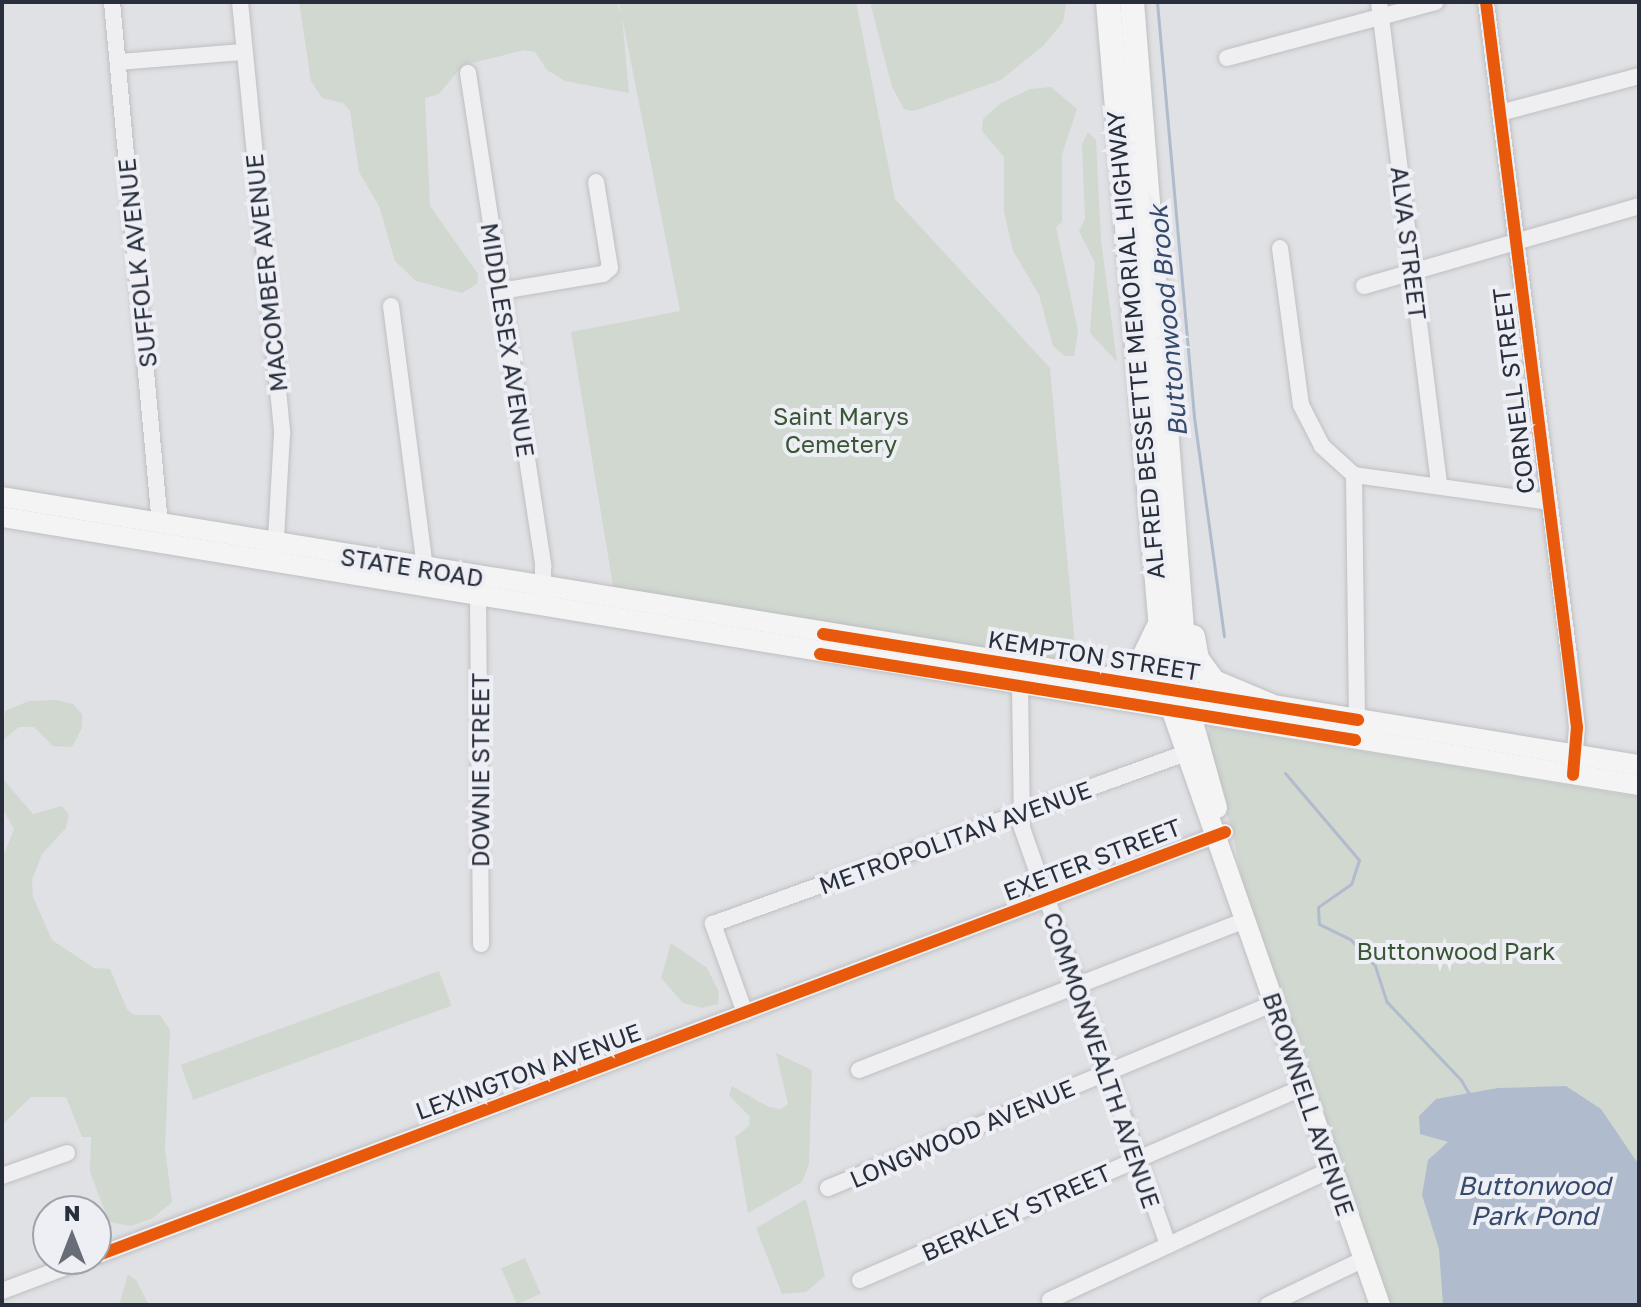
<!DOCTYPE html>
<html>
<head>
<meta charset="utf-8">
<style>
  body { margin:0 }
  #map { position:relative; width:1641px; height:1307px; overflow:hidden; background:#e0e1e4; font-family:"Golos Text",sans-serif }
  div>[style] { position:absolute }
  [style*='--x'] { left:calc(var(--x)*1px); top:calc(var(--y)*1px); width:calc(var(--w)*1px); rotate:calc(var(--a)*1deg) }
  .green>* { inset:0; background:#d0d8d0; transform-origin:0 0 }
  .water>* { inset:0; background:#b0bcce }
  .stream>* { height:3px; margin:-1.5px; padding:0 1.5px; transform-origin:1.5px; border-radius:1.5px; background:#b0bcce }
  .roads { filter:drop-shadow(0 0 2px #bebfc2) drop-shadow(0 0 2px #bebfc2) }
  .minor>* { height:16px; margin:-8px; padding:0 8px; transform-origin:8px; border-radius:8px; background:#efeff1 }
  .major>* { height:20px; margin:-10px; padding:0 10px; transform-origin:10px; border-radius:10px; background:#f4f4f5 }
  .highway>* { height:24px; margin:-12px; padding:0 12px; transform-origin:12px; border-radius:12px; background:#f4f4f5 }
  .cycleway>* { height:12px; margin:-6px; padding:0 6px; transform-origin:6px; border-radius:6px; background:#e8590c }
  span { translate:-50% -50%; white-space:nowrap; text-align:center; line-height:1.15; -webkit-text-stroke:8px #edeff4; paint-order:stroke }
  .street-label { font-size:24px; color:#282e3c }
  .park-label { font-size:24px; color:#3a5637 }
  .water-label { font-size:26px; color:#354a6d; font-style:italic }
  .frame { position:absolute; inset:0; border:4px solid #282e3c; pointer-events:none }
  .north { position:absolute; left:32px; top:1195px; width:80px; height:80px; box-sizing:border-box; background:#edeff4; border:2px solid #9ea2aa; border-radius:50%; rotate:0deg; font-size:22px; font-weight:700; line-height:32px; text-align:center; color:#282e3c }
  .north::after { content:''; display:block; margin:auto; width:28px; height:36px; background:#686d77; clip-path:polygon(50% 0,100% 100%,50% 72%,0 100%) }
</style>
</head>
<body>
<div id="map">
  <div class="green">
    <i style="clip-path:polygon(299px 2px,617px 2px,621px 15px,619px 2px,856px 2px,895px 199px,1050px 368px,1077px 667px,614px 592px,571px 332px,680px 311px,622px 17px,629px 93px,565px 81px,547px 70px,535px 52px,525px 50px,463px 65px,439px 94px,425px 98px,430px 206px,478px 274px,477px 284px,462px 293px,416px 281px,395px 261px,379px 206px,359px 172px,350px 111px,343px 103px,322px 98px,311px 81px)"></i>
    <i style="clip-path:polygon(870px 2px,1065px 2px,1066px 5px,1063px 22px,1044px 45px,1001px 80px,914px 111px,904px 109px,892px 87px)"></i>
    <i style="clip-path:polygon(1051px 87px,1077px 109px,1062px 155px,1062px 222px,1056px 227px,1078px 331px,1074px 356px,1065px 356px,1053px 346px,1039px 295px,1013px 251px,1004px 212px,1004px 157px,982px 131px,983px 119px,1001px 103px,1030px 89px)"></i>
    <i style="clip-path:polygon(1088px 132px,1096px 140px,1101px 240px,1117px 362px,1090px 333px,1095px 263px,1079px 231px,1085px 219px,1082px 144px)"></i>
    <i style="clip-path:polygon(57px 700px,73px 704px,82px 714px,82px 728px,72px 747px,53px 746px,34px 727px,19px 727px,2px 741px,5px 711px,29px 701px)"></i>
    <i style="clip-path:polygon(1210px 726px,1639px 797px,1639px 1305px,1387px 1305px,1244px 892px,1232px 830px,1205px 748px)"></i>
    <i style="clip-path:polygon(2px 778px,33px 814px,62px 806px,69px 814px,66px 828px,42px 854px,32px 880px,33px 897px,52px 940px,94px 968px,110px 969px,127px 1009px,134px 1015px,160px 1015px,170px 1030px,165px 1149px,172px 1202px,153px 1218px,131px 1226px,109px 1222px,90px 1172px,91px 1137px,82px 1137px,66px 1097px,31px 1097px,2px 1125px,2px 859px,14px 829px,2px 808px)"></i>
    <i style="clip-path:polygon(671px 943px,707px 968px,719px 992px,718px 1004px,702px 1008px,683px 1003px,661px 978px)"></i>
    <i style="left:439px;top:971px;width:37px;height:275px;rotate:70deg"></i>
    <i style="clip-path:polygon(776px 1053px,812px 1070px,809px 1164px,802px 1182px,748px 1213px,735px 1137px,749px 1126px,750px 1117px,729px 1095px,732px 1086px,769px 1107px,781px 1109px,788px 1104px)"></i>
    <i style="clip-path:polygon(806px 1199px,825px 1276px,806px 1292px,782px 1294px,756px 1228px)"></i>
    <i style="left:525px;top:1258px;width:39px;height:26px;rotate:66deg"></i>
    <i style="clip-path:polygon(128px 1274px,136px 1280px,149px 1305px,119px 1305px)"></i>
  </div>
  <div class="water">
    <i style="clip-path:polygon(1566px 1086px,1601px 1109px,1639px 1165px,1639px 1305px,1443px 1305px,1439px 1249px,1422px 1195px,1428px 1160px,1448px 1142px,1420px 1134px,1419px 1116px,1436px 1099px,1498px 1088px)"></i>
  </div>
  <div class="stream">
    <i style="--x:1157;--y:2;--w:417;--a:84.9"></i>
    <i style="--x:1194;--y:417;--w:221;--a:82.2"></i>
    <i style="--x:1285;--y:773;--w:114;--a:49.6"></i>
    <i style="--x:1359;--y:860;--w:25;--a:108"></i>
    <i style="--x:1351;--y:884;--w:40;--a:145.1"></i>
    <i style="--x:1318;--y:907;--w:17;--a:87"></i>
    <i style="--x:1319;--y:924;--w:34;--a:26"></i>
    <i style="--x:1350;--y:939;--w:37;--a:47"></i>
    <i style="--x:1375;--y:966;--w:38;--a:72"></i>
    <i style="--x:1387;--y:1002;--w:108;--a:46.5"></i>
    <i style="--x:1461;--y:1080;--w:22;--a:60"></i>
  </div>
  <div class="roads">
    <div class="minor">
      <i style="--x:112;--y:2;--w:524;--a:84.75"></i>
      <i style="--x:240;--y:2;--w:434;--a:84.4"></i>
      <i style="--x:282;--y:434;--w:120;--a:93.3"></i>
      <i style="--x:1379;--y:2;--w:487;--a:82.9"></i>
      <i style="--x:1486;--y:2;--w:658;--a:82.76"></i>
      <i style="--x:1569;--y:655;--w:72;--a:83.7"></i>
      <i style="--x:1577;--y:727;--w:38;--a:95"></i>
      <i style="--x:1227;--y:58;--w:216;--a:-15"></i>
      <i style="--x:119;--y:62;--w:125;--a:-4.6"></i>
      <i style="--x:468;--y:73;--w:499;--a:81.3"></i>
      <i style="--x:543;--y:566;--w:32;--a:90"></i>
      <i style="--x:1500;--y:113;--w:144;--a:-14.9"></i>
      <i style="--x:1280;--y:248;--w:158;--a:82.4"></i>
      <i style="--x:1301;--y:405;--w:46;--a:62.9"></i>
      <i style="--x:1322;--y:446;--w:43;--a:42.2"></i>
      <i style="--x:1354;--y:475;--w:254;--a:89.3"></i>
      <i style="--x:1364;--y:286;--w:286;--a:-16.2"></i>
      <i style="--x:501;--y:291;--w:103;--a:-9.5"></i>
      <i style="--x:603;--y:274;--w:9;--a:-41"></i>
      <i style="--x:610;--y:268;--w:87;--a:-99.2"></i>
      <i style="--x:391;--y:306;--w:265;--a:82.6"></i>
      <i style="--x:1354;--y:475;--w:197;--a:7.9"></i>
      <i style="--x:478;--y:597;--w:347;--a:89.5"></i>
      <i style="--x:1020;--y:685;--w:143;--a:89.2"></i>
      <i style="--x:1022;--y:828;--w:442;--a:70.7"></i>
      <i style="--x:745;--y:1013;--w:95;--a:-109.8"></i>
      <i style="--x:713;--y:924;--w:515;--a:-19.88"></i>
      <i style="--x:859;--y:1070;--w:413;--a:-21.2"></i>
      <i style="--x:2;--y:1176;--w:69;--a:-19.5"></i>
      <i style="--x:828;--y:1188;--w:483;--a:-22.5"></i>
      <i style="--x:96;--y:1256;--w:1206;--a:-20.58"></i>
      <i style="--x:860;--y:1280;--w:483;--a:-23.5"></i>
      <i style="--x:2;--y:1291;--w:91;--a:-20.6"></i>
      <i style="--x:1050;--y:1300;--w:311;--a:-24.9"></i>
      <i style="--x:1268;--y:1305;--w:106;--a:-25.6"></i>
    </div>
    <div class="major">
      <i style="--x:2;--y:497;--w:1659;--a:9.3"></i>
      <i style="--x:2;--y:517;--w:1659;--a:9.3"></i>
      <i style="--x:1168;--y:700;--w:641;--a:70.69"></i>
      <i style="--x:1188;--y:704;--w:108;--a:74.4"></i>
    </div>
    <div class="highway">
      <i style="--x:1108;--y:2;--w:688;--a:85.17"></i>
      <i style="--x:1132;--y:2;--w:692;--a:85.44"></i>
      <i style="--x:1193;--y:637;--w:22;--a:80"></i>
      <i style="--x:1197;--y:659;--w:29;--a:54"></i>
      <i style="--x:1214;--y:682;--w:62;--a:22.8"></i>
      <i style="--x:1109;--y:679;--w:38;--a:-29"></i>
      <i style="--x:1142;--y:661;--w:37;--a:-64"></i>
    </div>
  </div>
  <div class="cycleway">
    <i style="--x:1486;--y:2;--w:731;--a:82.85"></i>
    <i style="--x:1577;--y:727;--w:48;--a:94.8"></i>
    <i style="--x:823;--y:634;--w:542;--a:9.13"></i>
    <i style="--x:820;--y:654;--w:542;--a:9.13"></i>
    <i style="--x:96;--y:1256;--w:1206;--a:-20.58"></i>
  </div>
  <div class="street-label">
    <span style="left:1409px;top:243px;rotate:83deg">ALVA STREET</span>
    <span style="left:137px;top:263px;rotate:-96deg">SUFFOLK AVENUE</span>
    <span style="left:266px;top:273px;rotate:-96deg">MACOMBER AVENUE</span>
    <span style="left:508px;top:340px;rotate:81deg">MIDDLESEX AVENUE</span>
    <span style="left:1135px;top:345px;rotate:-95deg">ALFRED BESSETTE MEMORIAL HIGHWAY</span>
    <span style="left:1513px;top:391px;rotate:-97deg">CORNELL STREET</span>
    <span style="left:412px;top:567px;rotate:9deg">STATE ROAD</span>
    <span style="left:1094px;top:655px;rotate:9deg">KEMPTON STREET</span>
    <span style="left:480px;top:770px;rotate:-90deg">DOWNIE STREET</span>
    <span style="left:955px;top:837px;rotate:-20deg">METROPOLITAN AVENUE</span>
    <span style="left:1092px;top:859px;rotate:-21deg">EXETER STREET</span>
    <span style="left:1102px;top:1060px;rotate:71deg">COMMONWEALTH AVENUE</span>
    <span style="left:528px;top:1071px;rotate:-20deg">LEXINGTON AVENUE</span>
    <span style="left:1309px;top:1104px;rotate:71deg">BROWNELL AVENUE</span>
    <span style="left:962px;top:1133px;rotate:-23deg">LONGWOOD AVENUE</span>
    <span style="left:1016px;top:1212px;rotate:-24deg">BERKLEY STREET</span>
  </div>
  <div class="park-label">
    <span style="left:841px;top:430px">Saint Marys<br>Cemetery</span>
    <span style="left:1456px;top:951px">Buttonwood Park</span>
  </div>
  <div class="water-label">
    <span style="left:1168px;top:321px;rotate:-95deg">Buttonwood Brook</span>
    <span style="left:1534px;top:1201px">Buttonwood<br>Park Pond</span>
  </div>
  <div class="frame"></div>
  <div class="north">N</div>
</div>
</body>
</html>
